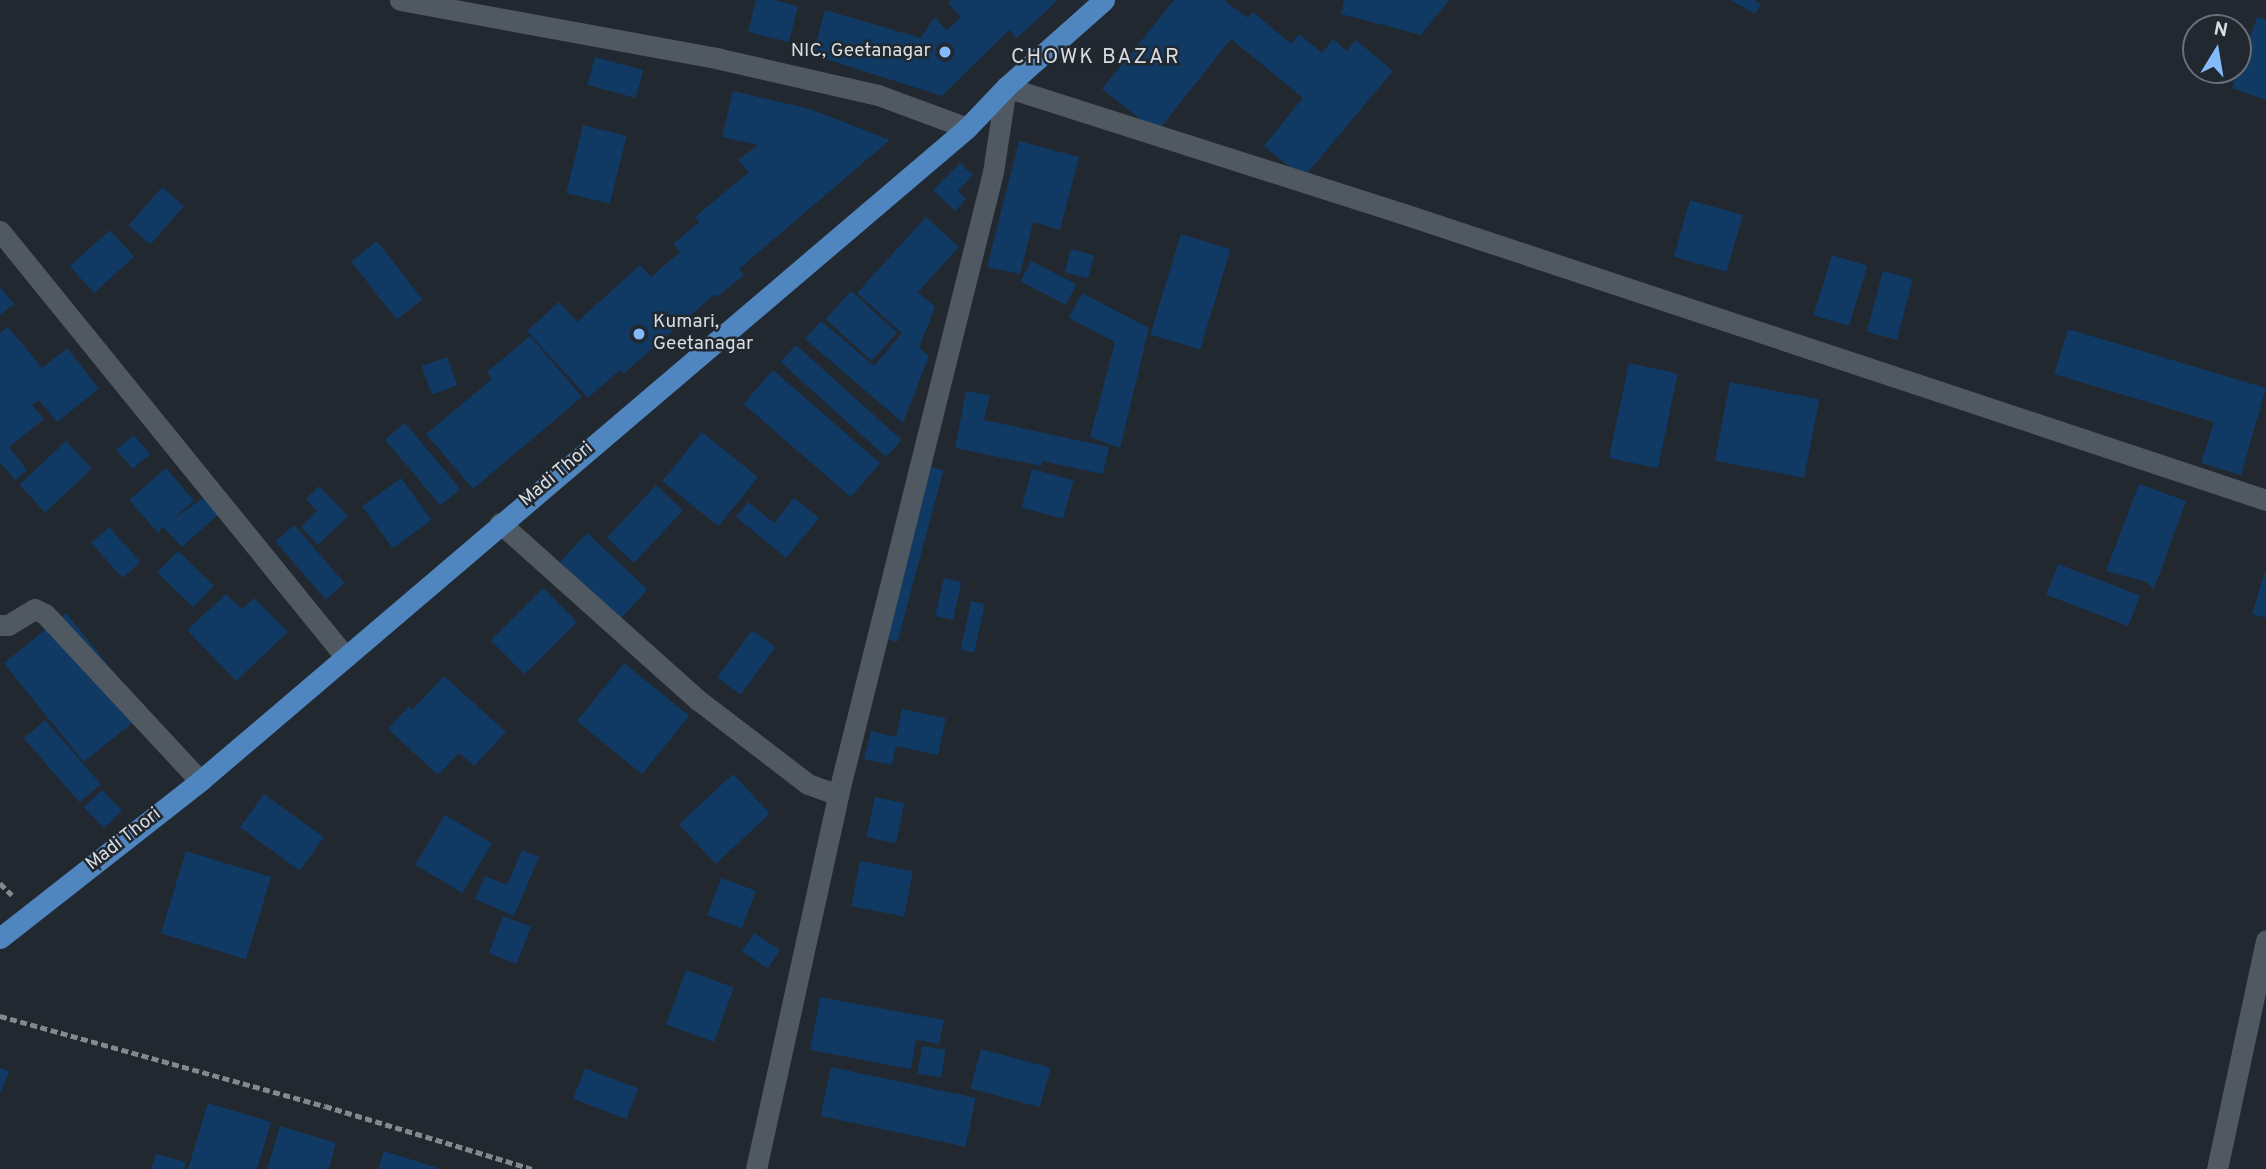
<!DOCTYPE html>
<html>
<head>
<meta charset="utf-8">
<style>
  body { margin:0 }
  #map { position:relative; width:2266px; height:1169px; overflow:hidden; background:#212830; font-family:Overpass,sans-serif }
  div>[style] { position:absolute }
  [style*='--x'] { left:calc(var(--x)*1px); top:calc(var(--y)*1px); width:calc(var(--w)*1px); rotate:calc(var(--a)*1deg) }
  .building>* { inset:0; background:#103964; transform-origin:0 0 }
  .path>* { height:4.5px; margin-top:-2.25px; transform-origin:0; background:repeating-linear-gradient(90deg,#848990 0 7px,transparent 0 10.5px) }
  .minor>* { height:21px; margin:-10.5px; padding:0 10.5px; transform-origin:10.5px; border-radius:10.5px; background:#505861 }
  .major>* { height:21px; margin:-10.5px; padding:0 10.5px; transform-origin:10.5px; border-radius:10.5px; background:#5086c0 }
  .dots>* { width:19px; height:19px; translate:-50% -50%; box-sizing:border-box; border:4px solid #212830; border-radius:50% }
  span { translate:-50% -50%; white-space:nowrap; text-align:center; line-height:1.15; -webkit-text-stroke:5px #212830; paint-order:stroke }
  .poi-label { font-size:19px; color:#d9dde3 }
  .right { translate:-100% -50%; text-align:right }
  .left { translate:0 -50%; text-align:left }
  .street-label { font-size:19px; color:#d9dde3 }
  .neighbourhood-label { font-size:21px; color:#d9dde3; letter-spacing:2px }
  .north { position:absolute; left:2182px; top:14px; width:70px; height:70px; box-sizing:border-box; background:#212830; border:2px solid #6b7078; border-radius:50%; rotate:11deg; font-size:19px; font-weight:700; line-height:28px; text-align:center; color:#d9dde3 }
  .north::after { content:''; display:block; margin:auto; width:24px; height:32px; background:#84bcfb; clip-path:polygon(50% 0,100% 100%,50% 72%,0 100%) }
</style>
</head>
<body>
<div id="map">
  <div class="building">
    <i style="clip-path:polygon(756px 0,774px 0,798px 6px,789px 42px,748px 32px)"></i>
    <i style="clip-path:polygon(951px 0,1058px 0,1017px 38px,1009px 30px,942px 96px,813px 55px,825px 10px,921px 38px,934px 17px,947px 30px,961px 17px,948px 3px)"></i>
    <i style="clip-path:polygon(1174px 0,1224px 0,1248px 18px,1253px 12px,1291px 44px,1299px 34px,1322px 53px,1333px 39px,1347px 51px,1356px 40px,1393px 71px,1303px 178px,1264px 146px,1303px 98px,1231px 39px,1157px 132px,1102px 89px)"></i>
    <i style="clip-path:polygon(1344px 0,1449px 0,1421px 35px,1341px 14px)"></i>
    <i style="clip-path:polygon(1731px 0,1754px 0,1761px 4px,1755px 14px)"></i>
    <i style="clip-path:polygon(2257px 17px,2266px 20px,2266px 100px,2232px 88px)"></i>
    <i style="left:595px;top:57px;width:50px;height:29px;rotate:15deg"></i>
    <i style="clip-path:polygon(733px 91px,810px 109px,890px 140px,739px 269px,744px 275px,717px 297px,715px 294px,623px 374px,620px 370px,588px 398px,527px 331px,559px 302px,577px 322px,640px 265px,651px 277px,680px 252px,673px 244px,699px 222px,695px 217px,749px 172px,738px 160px,758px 145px,722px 137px)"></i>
    <i style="left:583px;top:125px;width:45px;height:70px;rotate:14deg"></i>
    <i style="clip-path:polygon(1019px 141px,1079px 157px,1060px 230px,1033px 222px,1020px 274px,987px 267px)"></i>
    <i style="clip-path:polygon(960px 163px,973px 175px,958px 191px,966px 199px,955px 211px,933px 190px)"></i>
    <i style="left:162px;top:187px;width:29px;height:51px;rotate:41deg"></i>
    <i style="left:1690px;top:200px;width:55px;height:59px;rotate:16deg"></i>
    <i style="clip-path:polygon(926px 217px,959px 247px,918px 292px,935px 307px,919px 348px,929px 356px,903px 423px,805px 339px,821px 321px,874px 366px,902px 333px,857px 293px)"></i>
    <i style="left:110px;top:230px;width:36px;height:54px;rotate:48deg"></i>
    <i style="left:1181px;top:234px;width:52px;height:105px;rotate:17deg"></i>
    <i style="left:377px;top:241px;width:74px;height:33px;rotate:52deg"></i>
    <i style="left:1071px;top:249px;width:24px;height:24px;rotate:15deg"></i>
    <i style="left:1832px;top:255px;width:37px;height:63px;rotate:17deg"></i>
    <i style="left:1031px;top:261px;width:51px;height:23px;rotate:27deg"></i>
    <i style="left:1883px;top:271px;width:31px;height:63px;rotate:15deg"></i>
    <i style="clip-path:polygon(0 287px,14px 304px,0 315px)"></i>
    <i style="left:851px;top:291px;width:62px;height:38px;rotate:42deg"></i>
    <i style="clip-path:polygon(1082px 293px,1149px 328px,1120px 448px,1090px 437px,1115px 342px,1069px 318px)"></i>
    <i style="clip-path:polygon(8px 327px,42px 368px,67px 348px,99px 389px,57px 422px,39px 400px,32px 405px,44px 419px,9px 447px,27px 470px,15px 480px,0 462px,0 333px)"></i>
    <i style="clip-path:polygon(2068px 329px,2266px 388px,2241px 475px,2201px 463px,2214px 422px,2054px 374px)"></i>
    <i style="clip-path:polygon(530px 336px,582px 397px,473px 489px,426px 434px,492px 379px,487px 372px)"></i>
    <i style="left:796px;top:345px;width:142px;height:23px;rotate:42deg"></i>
    <i style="left:447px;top:357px;width:30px;height:27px;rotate:70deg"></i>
    <i style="left:1629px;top:363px;width:50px;height:97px;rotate:12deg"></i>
    <i style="left:773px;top:370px;width:142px;height:45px;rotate:41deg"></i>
    <i style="left:1730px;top:382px;width:91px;height:80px;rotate:11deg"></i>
    <i style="clip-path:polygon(966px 391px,990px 395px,984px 420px,1109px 447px,1103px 474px,1042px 461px,1041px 466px,955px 448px)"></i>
    <i style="left:405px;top:423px;width:86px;height:26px;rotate:50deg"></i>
    <i style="left:702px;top:432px;width:72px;height:63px;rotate:39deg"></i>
    <i style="left:134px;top:435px;width:25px;height:23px;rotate:50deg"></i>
    <i style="left:66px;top:441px;width:38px;height:64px;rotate:47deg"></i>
    <i style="left:928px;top:466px;width:16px;height:178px;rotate:15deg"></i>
    <i style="clip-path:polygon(166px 468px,194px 501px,171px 521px,206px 496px,221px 512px,182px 547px,163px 527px,158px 533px,129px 500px)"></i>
    <i style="left:1032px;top:469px;width:43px;height:40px;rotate:15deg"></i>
    <i style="left:401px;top:478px;width:52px;height:48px;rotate:54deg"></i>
    <i style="clip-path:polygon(2139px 484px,2186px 501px,2154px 589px,2147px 582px,2106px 571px)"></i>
    <i style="left:656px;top:485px;width:37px;height:72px;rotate:43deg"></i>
    <i style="clip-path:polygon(319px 486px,348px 516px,318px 545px,301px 527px,317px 511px,306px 499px)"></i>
    <i style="clip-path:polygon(794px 498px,819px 518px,786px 558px,736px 517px,748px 502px,774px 523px)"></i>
    <i style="left:294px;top:525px;width:77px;height:25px;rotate:49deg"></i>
    <i style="left:109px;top:527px;width:47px;height:24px;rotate:48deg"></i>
    <i style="left:587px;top:533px;width:83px;height:40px;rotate:43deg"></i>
    <i style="left:178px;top:551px;width:50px;height:30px;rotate:44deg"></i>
    <i style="left:2058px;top:564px;width:88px;height:33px;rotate:21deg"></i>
    <i style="clip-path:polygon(2265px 572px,2266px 572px,2266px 618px,2252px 614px)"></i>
    <i style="left:944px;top:578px;width:18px;height:39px;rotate:13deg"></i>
    <i style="left:543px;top:588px;width:48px;height:74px;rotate:45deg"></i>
    <i style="clip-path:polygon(226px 594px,242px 609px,254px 598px,288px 632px,236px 681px,187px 630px)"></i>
    <i style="left:971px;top:601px;width:14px;height:50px;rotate:12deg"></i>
    <i style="left:66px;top:613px;width:127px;height:80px;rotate:51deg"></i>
    <i style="left:752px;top:630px;width:29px;height:59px;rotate:36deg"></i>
    <i style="left:624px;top:663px;width:84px;height:75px;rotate:39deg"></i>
    <i style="clip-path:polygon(444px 676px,506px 732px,474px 766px,459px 753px,438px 775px,388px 729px,409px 706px,412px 710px)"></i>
    <i style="clip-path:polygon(902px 709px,946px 718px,938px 755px,896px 746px,892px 765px,864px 759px,871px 731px,896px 737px)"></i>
    <i style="left:45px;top:720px;width:85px;height:28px;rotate:49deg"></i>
    <i style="left:733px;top:774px;width:54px;height:74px;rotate:47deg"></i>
    <i style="left:102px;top:790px;width:29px;height:25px;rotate:46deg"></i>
    <i style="left:264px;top:794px;width:74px;height:41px;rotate:36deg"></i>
    <i style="left:875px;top:797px;width:30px;height:41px;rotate:12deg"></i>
    <i style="left:445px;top:815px;width:55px;height:58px;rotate:31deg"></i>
    <i style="clip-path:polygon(522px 850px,539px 857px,514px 916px,475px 899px,485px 876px,507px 885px)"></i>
    <i style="left:186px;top:851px;width:89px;height:86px;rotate:17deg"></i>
    <i style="left:860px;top:861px;width:54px;height:46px;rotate:11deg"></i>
    <i style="left:721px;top:878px;width:37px;height:40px;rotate:20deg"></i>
    <i style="left:503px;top:916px;width:30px;height:40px;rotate:21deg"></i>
    <i style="left:754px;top:933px;width:31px;height:22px;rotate:33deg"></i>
    <i style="left:686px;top:970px;width:51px;height:58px;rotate:20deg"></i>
    <i style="clip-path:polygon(820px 997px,944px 1020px,939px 1044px,916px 1040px,911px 1069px,810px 1050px)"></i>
    <i style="left:922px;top:1046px;width:24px;height:28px;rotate:9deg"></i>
    <i style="left:981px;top:1049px;width:72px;height:41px;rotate:15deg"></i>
    <i style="left:831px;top:1067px;width:148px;height:50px;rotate:12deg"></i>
    <i style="clip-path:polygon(0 1068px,9px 1071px,0 1095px)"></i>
    <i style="left:585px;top:1068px;width:57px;height:33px;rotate:21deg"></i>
    <i style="clip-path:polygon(208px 1103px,271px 1122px,257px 1169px,188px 1169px)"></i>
    <i style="clip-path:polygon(280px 1126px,336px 1143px,329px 1169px,267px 1169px)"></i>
    <i style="clip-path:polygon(384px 1151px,438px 1168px,438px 1169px,378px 1169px)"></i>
    <i style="clip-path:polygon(156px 1154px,186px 1162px,184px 1169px,151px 1169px)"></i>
  </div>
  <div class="path">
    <i style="--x:0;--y:883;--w:17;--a:45"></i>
    <i style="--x:0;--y:1016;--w:337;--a:15.5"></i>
    <i style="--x:325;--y:1106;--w:216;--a:16.9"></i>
  </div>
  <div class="minor">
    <i style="--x:400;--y:0;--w:325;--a:10.4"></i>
    <i style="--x:720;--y:59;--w:162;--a:12.8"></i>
    <i style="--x:878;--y:95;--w:95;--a:20.3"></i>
    <i style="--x:0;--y:231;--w:546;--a:50.95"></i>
    <i style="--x:500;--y:523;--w:266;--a:41.8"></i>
    <i style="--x:698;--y:700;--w:138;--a:37.4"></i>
    <i style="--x:808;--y:784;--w:32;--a:20"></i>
    <i style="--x:0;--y:625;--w:8;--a:0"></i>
    <i style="--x:8;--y:625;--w:31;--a:-31"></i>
    <i style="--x:35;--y:609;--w:11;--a:27"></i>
    <i style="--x:45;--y:614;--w:228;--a:47.1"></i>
    <i style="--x:756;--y:1169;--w:383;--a:-77.6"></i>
    <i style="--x:838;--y:795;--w:642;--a:-76.03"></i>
    <i style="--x:993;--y:172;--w:86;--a:-81.3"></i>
    <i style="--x:1006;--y:87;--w:421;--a:17.7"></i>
    <i style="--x:1407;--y:215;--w:905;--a:18.35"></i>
    <i style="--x:2217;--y:1169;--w:234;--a:-77.9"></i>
  </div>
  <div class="major">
    <i style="--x:0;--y:938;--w:254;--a:-38.1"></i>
    <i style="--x:200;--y:781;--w:1007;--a:-40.41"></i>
    <i style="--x:967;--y:128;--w:57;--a:-46.4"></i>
    <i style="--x:1006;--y:87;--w:131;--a:-41.6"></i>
  </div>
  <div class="dots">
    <i style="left:945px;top:52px;background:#84bcfb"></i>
    <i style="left:639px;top:334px;background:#84bcfb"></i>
  </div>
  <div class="poi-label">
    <span class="right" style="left:931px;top:52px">NIC, Geetanagar</span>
    <span class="left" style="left:653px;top:334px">Kumari,<br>Geetanagar</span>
  </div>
  <div class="street-label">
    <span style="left:557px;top:475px;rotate:-40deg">Madi Thori</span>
    <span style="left:124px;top:840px;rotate:-38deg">Madi Thori</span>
  </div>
  <div class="neighbourhood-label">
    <span style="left:1096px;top:58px">CHOWK BAZAR</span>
  </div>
  <div class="north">N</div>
</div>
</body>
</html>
